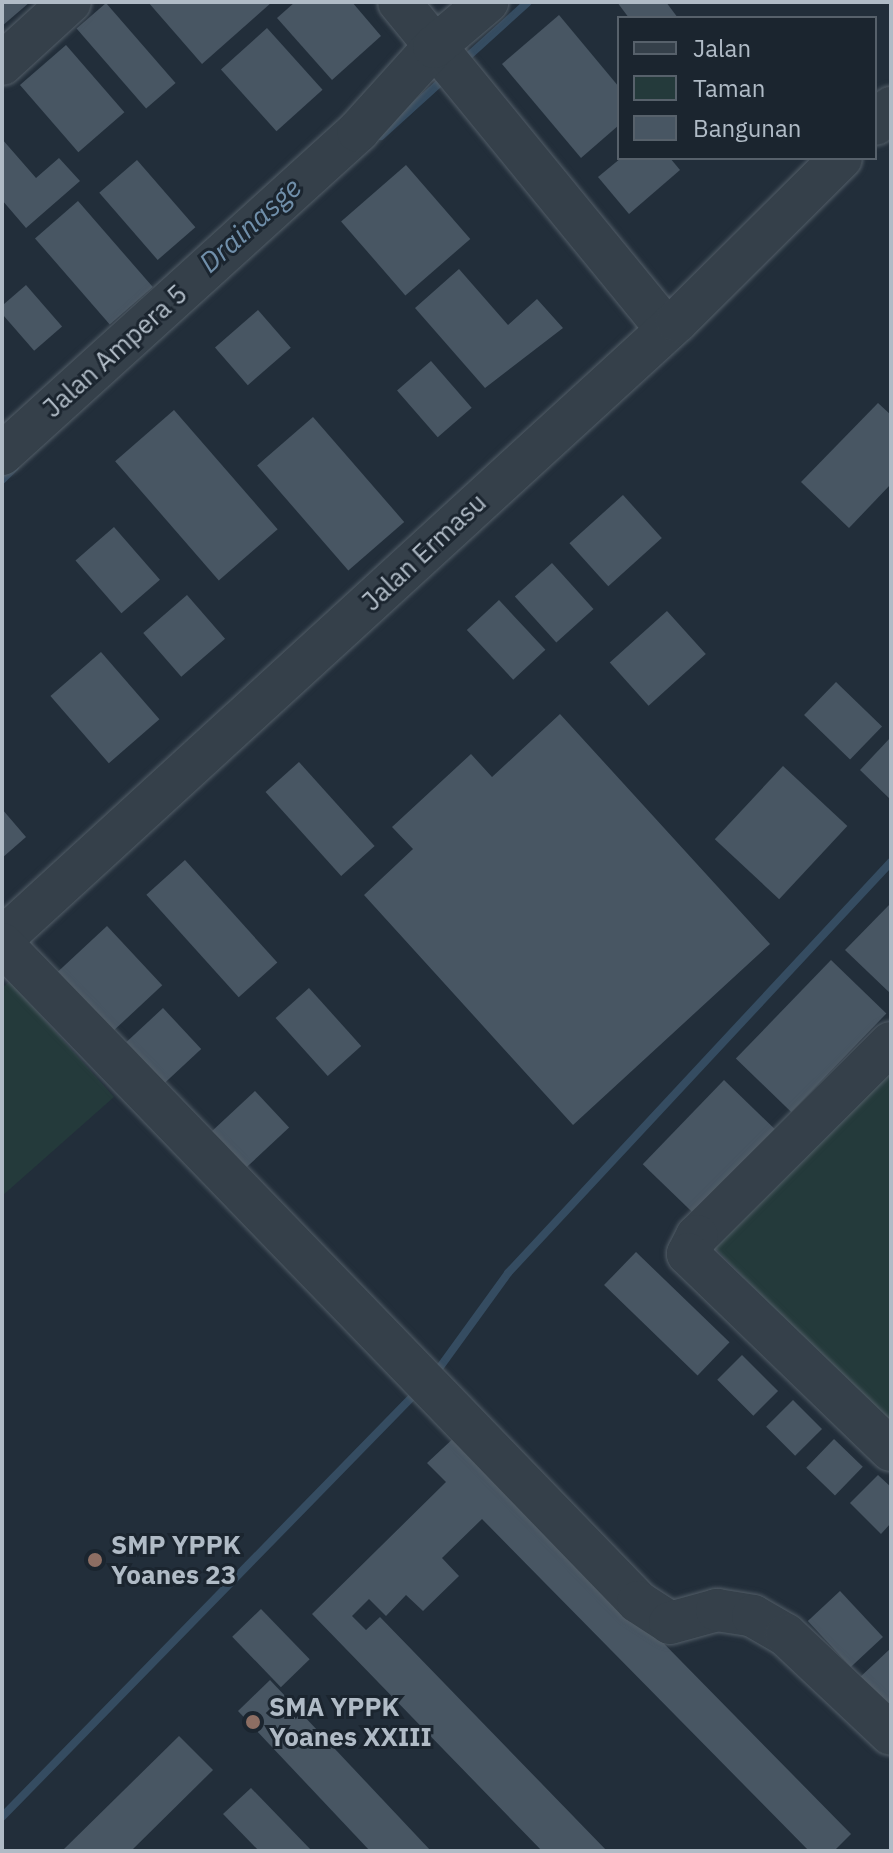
<!DOCTYPE html>
<html>
<head>
<meta charset="utf-8">
<style>
  body { margin:0 }
  #map { position:relative; width:893px; height:1853px; overflow:hidden; background:#222e3a; font-family:"IBM Plex Sans",sans-serif }
  div>[style] { position:absolute }
  [style*='--x'] { left:calc(var(--x)*1px); top:calc(var(--y)*1px); width:calc(var(--w)*1px); rotate:calc(var(--a)*1deg) }
  .green>* { inset:0; background:#243a3b }
  .stream>* { height:8px; margin:-4px; padding:0 4px; transform-origin:4px; border-radius:4px; background:#354c61 }
  .building>* { inset:0; background:#485663; transform-origin:0 0 }
  .roads { filter:drop-shadow(0 0 2px #535e68) drop-shadow(0 0 2px #535e68) }
  .minor>* { height:42px; margin:-21px; padding:0 21px; transform-origin:21px; border-radius:21px; background:#35404a }
  .dots>* { width:22px; height:22px; translate:-50% -50%; box-sizing:border-box; border:4px solid #1b252f; border-radius:50% }
  span { translate:-50% -50%; white-space:nowrap; text-align:center; line-height:1.15; -webkit-text-stroke:6px #1b252f; paint-order:stroke }
  .street-label { font-size:26px; color:#b0bbc6 }
  .poi-label { font-size:26px; color:#b0bbc6; font-weight:700 }
  .left { translate:0 -50%; text-align:left }
  .water-label { font-size:28px; color:#708faa; font-style:italic }
  .frame { position:absolute; inset:0; border:4px solid #b0bbc6; pointer-events:none }
  .legend { position:absolute; left:617px; top:16px; width:260px; height:144px; box-sizing:border-box; background:#1b252f; border:2px solid #57616b; margin:0; padding:10px 14px; list-style:none; font-size:24px; color:#b0bbc6 }
  .legend li { display:flex; align-items:center; gap:16px; height:40px }
  .legend b { width:40px; border:2px solid #57616b }
</style>
</head>
<body>
<div id="map">
  <div class="green">
    <i style="clip-path:polygon(10px 981px,114px 1097px,2px 1196px,2px 988px)"></i>
    <i style="clip-path:polygon(891px 1050px,891px 1428px,712px 1245px)"></i>
  </div>
  <div class="stream">
    <i style="--x:464;--y:60;--w:86;--a:-42.2"></i>
    <i style="--x:381;--y:136;--w:86;--a:-42.2"></i>
    <i style="--x:2;--y:480;--w:18;--a:-45"></i>
    <i style="--x:435;--y:1374;--w:125;--a:-54.1"></i>
    <i style="--x:508;--y:1273;--w:562;--a:-47.02"></i>
    <i style="--x:2;--y:1817;--w:588;--a:-45.69"></i>
  </div>
  <div class="building">
    <i style="clip-path:polygon(2px 2px,30px 2px,2px 26px)"></i>
    <i style="clip-path:polygon(148px 2px,272px 2px,202px 64px)"></i>
    <i style="clip-path:polygon(295px 2px,352px 2px,381px 36px,332px 80px,277px 18px)"></i>
    <i style="clip-path:polygon(617px 2px,666px 2px,678px 18px,629px 18px)"></i>
    <i style="left:106px;top:3px;width:106px;height:39px;rotate:49deg"></i>
    <i style="clip-path:polygon(559px 15px,619px 87px,619px 125px,581px 158px,502px 64px)"></i>
    <i style="left:267px;top:28px;width:83px;height:62px;rotate:48deg"></i>
    <i style="left:66px;top:45px;width:89px;height:61px;rotate:49deg"></i>
    <i style="clip-path:polygon(2px 139px,36px 178px,59px 158px,80px 181px,26px 228px,2px 200px)"></i>
    <i style="clip-path:polygon(621px 158px,670px 158px,680px 170px,629px 214px,598px 177px)"></i>
    <i style="left:137px;top:160px;width:89px;height:50px;rotate:49deg"></i>
    <i style="left:406px;top:165px;width:98px;height:86px;rotate:49deg"></i>
    <i style="left:78px;top:201px;width:114px;height:57px;rotate:49deg"></i>
    <i style="clip-path:polygon(459px 269px,508px 325px,537px 299px,563px 328px,485px 388px,415px 308px)"></i>
    <i style="left:26px;top:285px;width:55px;height:37px;rotate:49deg"></i>
    <i style="left:258px;top:310px;width:50px;height:57px;rotate:49deg"></i>
    <i style="left:431px;top:361px;width:62px;height:45px;rotate:49deg"></i>
    <i style="clip-path:polygon(878px 403px,891px 415px,891px 484px,849px 528px,801px 482px)"></i>
    <i style="left:174px;top:410px;width:158px;height:78px;rotate:49deg"></i>
    <i style="left:313px;top:417px;width:139px;height:74px;rotate:49deg"></i>
    <i style="left:623px;top:495px;width:58px;height:72px;rotate:48deg"></i>
    <i style="left:114px;top:527px;width:70px;height:51px;rotate:49deg"></i>
    <i style="left:552px;top:563px;width:62px;height:50px;rotate:48deg"></i>
    <i style="left:187px;top:595px;width:58px;height:58px;rotate:49deg"></i>
    <i style="left:499px;top:600px;width:68px;height:44px;rotate:47deg"></i>
    <i style="left:667px;top:611px;width:58px;height:77px;rotate:48deg"></i>
    <i style="left:101px;top:652px;width:89px;height:67px;rotate:49deg"></i>
    <i style="left:836px;top:682px;width:64px;height:46px;rotate:44deg"></i>
    <i style="clip-path:polygon(560px 714px,770px 944px,573px 1125px,364px 895px,413px 849px,392px 827px,471px 754px,492px 777px)"></i>
    <i style="clip-path:polygon(891px 737px,891px 800px,860px 770px)"></i>
    <i style="left:299px;top:762px;width:113px;height:45px;rotate:48deg"></i>
    <i style="left:783px;top:766px;width:88px;height:100px;rotate:43deg"></i>
    <i style="clip-path:polygon(2px 809px,26px 837px,2px 858px)"></i>
    <i style="left:185px;top:860px;width:138px;height:52px;rotate:48deg"></i>
    <i style="clip-path:polygon(891px 903px,891px 994px,845px 950px)"></i>
    <i style="left:107px;top:926px;width:81px;height:72px;rotate:47deg"></i>
    <i style="left:831px;top:960px;width:77px;height:137px;rotate:44deg"></i>
    <i style="left:309px;top:988px;width:78px;height:45px;rotate:48deg"></i>
    <i style="left:163px;top:1008px;width:56px;height:50px;rotate:47deg"></i>
    <i style="left:724px;top:1080px;width:72px;height:117px;rotate:44deg"></i>
    <i style="left:255px;top:1091px;width:50px;height:66px;rotate:47deg"></i>
    <i style="left:636px;top:1252px;width:130px;height:46px;rotate:44deg"></i>
    <i style="left:742px;top:1355px;width:51px;height:35px;rotate:45deg"></i>
    <i style="left:793px;top:1400px;width:41px;height:38px;rotate:45deg"></i>
    <i style="clip-path:polygon(458px 1434px,851px 1834px,834px 1851px,809px 1851px,482px 1519px,442px 1558px,459px 1576px,423px 1611px,406px 1595px,386px 1616px,369px 1599px,352px 1616px,366px 1630px,380px 1617px,607px 1851px,542px 1851px,312px 1614px,446px 1482px,427px 1463px)"></i>
    <i style="left:834px;top:1439px;width:40px;height:40px;rotate:44deg"></i>
    <i style="clip-path:polygon(878px 1475px,891px 1487px,891px 1523px,881px 1534px,850px 1503px)"></i>
    <i style="left:840px;top:1591px;width:63px;height:44px;rotate:47deg"></i>
    <i style="left:261px;top:1609px;width:70px;height:40px;rotate:46deg"></i>
    <i style="clip-path:polygon(891px 1648px,891px 1714px,858px 1679px)"></i>
    <i style="clip-path:polygon(270px 1680px,431px 1851px,370px 1851px,238px 1711px)"></i>
    <i style="clip-path:polygon(179px 1736px,213px 1770px,131px 1851px,62px 1851px)"></i>
    <i style="clip-path:polygon(251px 1788px,312px 1851px,259px 1851px,223px 1814px)"></i>
  </div>
  <div class="roads">
    <div class="minor">
      <i style="--x:399;--y:2;--w:423;--a:50.7"></i>
      <i style="--x:2;--y:64;--w:92;--a:-42.4"></i>
      <i style="--x:875;--y:124;--w:23;--a:-45"></i>
      <i style="--x:2;--y:454;--w:481;--a:-42.2"></i>
      <i style="--x:358;--y:131;--w:113;--a:-47.9"></i>
      <i style="--x:434;--y:47;--w:70;--a:-40.3"></i>
      <i style="--x:2;--y:939;--w:915;--a:-42.48"></i>
      <i style="--x:677;--y:321;--w:231;--a:-44.8"></i>
      <i style="--x:2;--y:944;--w:915;--a:45.97"></i>
      <i style="--x:638;--y:1602;--w:38;--a:33"></i>
      <i style="--x:670;--y:1623;--w:49;--a:-15.5"></i>
      <i style="--x:717;--y:1610;--w:36;--a:9"></i>
      <i style="--x:753;--y:1616;--w:38;--a:30"></i>
      <i style="--x:786;--y:1635;--w:144;--a:43.3"></i>
      <i style="--x:891;--y:1043;--w:274;--a:135.1"></i>
      <i style="--x:697;--y:1236;--w:20;--a:117"></i>
      <i style="--x:688;--y:1254;--w:282;--a:44"></i>
    </div>
  </div>
  <div class="dots">
    <i style="left:95px;top:1560px;background:#8d6e63"></i>
    <i style="left:253px;top:1722px;background:#8d6e63"></i>
  </div>
  <div class="street-label">
    <span style="left:115px;top:351px;rotate:-42deg">Jalan Ampera 5</span>
    <span style="left:424px;top:552px;rotate:-43deg">Jalan Ermasu</span>
  </div>
  <div class="poi-label">
    <span class="left" style="left:111px;top:1560px">SMP YPPK<br>Yoanes 23</span>
    <span class="left" style="left:269px;top:1722px">SMA YPPK<br>Yoanes XXIII</span>
  </div>
  <div class="water-label">
    <span style="left:250px;top:225px;rotate:-42deg">Drainasge</span>
  </div>
  <div class="frame"></div>
  <ul class="legend">
  <li><b style="height:10px;background:#35404a"></b>Jalan</li>
  <li><b style="height:22px;background:#243a3b"></b>Taman</li>
  <li><b style="height:22px;background:#485663"></b>Bangunan</li>
  </ul>
</div>
</body>
</html>
